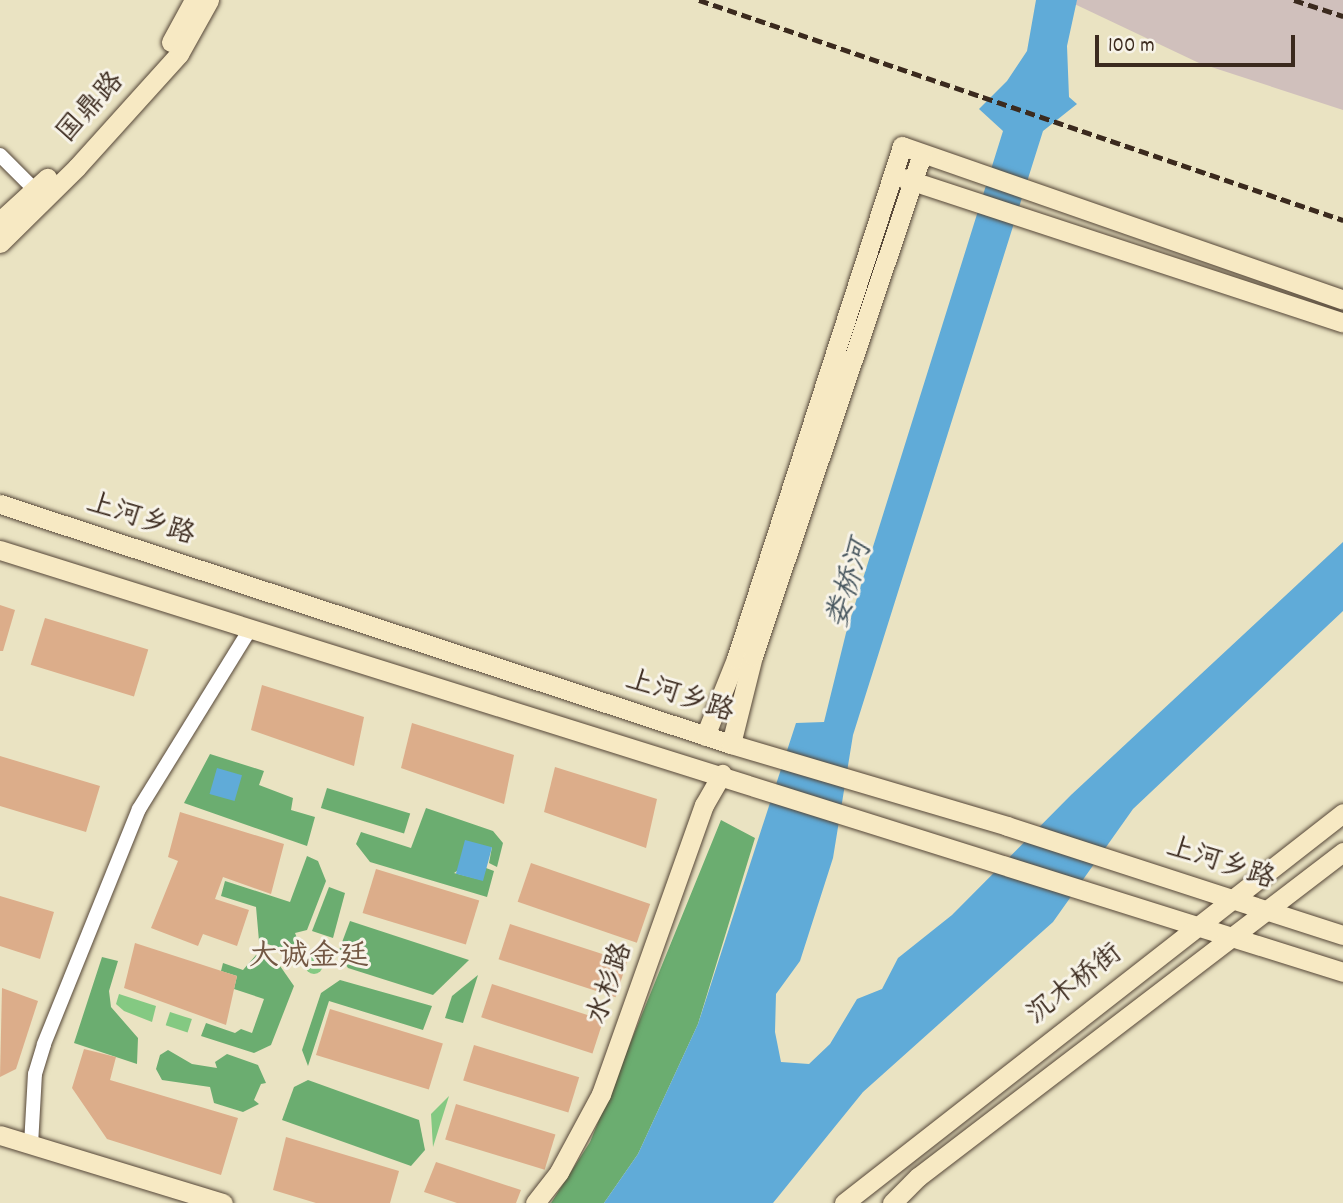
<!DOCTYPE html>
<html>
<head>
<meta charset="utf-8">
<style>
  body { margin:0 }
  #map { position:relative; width:1343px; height:1203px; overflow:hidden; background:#eae3c2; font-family:Dekko,"LXGW WenKai TC",sans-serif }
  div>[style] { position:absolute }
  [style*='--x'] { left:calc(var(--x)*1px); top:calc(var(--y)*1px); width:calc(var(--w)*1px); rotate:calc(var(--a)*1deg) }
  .industrial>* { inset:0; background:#d0c0bc }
  .green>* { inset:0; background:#84c982; transform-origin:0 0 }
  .round { border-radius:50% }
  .forest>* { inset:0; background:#6bad70; transform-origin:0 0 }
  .water>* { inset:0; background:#60abd8; transform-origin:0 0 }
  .building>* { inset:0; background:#dcad8a; transform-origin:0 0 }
  .roads { filter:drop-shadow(0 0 2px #554637) drop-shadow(0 0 2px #554637) }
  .street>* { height:14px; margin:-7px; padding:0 7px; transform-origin:7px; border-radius:7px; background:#fff }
  .secondary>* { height:19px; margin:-9.5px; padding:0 9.5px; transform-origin:9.5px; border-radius:9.5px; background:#f7e9c3 }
  .rail>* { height:4.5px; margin-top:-2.25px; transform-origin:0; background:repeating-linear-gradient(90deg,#3b2a1e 0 10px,transparent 0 15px) }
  span { translate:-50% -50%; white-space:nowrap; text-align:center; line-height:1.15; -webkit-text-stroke:6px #f7f3e8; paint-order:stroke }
  .street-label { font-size:28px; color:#3b2a1e }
  .water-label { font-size:30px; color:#48575f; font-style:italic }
  .neighbourhood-label { font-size:30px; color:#735844 }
  .scale { position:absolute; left:1095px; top:35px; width:200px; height:32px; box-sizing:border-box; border:4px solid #3b2a1e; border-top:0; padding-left:9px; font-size:21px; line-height:24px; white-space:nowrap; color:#3b2a1e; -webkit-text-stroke:5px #f7f3e8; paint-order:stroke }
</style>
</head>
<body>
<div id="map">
  <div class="industrial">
    <i style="clip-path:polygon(1066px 0,1343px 0,1343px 110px,1199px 63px)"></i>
  </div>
  <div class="green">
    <i class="round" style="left:305px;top:956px;width:18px;height:18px"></i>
    <i style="clip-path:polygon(119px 994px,156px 1006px,152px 1022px,124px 1011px,116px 1004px)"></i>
    <i style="left:170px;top:1012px;width:23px;height:14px;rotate:18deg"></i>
    <i style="clip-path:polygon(449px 1096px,433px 1147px,431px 1114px)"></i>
  </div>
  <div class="forest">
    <i style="clip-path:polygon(210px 754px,264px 771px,259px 785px,293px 798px,291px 810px,315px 817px,307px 846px,184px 803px)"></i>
    <i style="left:327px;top:788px;width:87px;height:21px;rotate:17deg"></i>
    <i style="clip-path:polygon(426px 808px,493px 831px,503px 843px,497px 867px,489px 863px,492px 847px,454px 873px,482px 880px,486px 868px,494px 871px,487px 897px,370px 862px,356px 844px,361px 832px,411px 848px)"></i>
    <i style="clip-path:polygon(721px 820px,755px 838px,698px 1024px,638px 1154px,604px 1203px,551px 1203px,590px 1142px)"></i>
    <i style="clip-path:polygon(307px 856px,318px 861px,326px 881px,307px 930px,295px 933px,299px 943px,290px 952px,259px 941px,256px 907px,221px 896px,225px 881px,290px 902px)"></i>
    <i style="clip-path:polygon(329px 887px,345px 893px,333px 938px,312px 931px)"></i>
    <i style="clip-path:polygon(350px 921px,469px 960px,433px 995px,348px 968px,338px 953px)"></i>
    <i style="clip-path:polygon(256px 955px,278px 963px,294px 986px,271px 1045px,254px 1053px,201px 1036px,206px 1023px,235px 1033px,241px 1029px,252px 1033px,264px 999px,234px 989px,237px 976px,221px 971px,223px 963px,243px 970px)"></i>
    <i style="clip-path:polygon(102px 957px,118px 961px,109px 991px,111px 1007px,138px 1038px,137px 1064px,74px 1043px)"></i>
    <i style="clip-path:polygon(478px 975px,463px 1023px,445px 1018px,452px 996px)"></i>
    <i style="clip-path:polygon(340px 980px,432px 1006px,423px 1030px,329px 1001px,308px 1066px,302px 1050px,321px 993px)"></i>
    <i style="clip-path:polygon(168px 1050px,192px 1064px,217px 1068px,215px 1062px,227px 1054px,258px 1065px,266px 1083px,261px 1084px,254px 1100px,259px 1104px,243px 1112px,214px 1103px,210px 1087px,162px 1080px,156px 1069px,160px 1055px)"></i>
    <i style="clip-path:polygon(308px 1080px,419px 1120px,425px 1150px,411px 1166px,282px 1120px,294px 1087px)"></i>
  </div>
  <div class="water">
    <i style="clip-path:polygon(1036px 0,1077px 0,1067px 46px,1069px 97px,1077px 104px,1043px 131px,853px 735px,833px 858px,800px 961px,776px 994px,775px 1032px,781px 1062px,809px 1064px,830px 1044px,857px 999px,882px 989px,898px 958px,952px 915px,1071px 795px,1343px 542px,1343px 611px,1133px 809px,1053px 922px,863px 1092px,773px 1203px,604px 1203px,638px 1154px,698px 1024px,796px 723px,824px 722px,846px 633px,1003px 131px,979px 109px,1007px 81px,1027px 51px)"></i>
    <i style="left:217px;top:768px;width:26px;height:27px;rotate:16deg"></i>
    <i style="left:465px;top:840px;width:28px;height:35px;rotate:15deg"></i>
  </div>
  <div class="building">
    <i style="clip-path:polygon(0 605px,15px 610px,3px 651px,0 651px)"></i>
    <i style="left:45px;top:618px;width:108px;height:49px;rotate:17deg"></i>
    <i style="clip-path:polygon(262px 685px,364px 717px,354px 766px,251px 730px)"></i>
    <i style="clip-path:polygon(412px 723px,514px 755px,504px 804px,401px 768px)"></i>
    <i style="clip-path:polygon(0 756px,100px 786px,86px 832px,0 806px)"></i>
    <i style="clip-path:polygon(555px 767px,657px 799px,646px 848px,544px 812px)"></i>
    <i style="clip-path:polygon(180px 812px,284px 844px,271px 894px,223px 877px,215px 899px,249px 910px,237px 946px,203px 934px,198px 946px,151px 928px,178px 861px,168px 857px)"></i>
    <i style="left:531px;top:863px;width:126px;height:41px;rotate:19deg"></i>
    <i style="left:376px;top:869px;width:108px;height:46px;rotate:17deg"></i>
    <i style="clip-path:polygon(0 896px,54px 912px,40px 959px,0 946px)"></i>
    <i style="left:510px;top:924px;width:123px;height:37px;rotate:18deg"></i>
    <i style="clip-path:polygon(135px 943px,237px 976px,226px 1025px,124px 988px)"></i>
    <i style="left:492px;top:984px;width:117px;height:35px;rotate:18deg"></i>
    <i style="clip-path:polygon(2px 988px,38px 1001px,16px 1069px,0 1077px)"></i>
    <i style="left:330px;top:1009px;width:118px;height:48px;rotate:17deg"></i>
    <i style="left:474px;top:1045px;width:110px;height:37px;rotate:17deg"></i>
    <i style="clip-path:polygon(84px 1049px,116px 1057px,110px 1080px,238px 1118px,221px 1175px,107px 1139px,72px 1088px)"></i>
    <i style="left:456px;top:1104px;width:104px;height:37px;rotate:17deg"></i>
    <i style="clip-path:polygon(286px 1137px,399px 1171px,390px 1203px,316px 1203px,273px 1190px)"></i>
    <i style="clip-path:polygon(436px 1162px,521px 1190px,516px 1203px,457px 1203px,424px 1192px)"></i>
  </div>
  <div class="roads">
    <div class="street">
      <i style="--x:0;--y:155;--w:49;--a:45"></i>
      <i style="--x:31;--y:1145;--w:71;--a:-86.8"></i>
      <i style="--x:35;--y:1074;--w:31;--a:-73"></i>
      <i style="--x:44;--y:1044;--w:253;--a:-68"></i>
      <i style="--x:139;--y:809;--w:213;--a:-58.3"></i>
    </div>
    <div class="secondary">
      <i style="--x:171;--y:42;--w:48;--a:-61.3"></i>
      <i style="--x:903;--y:178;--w:463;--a:18.2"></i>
      <i style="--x:0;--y:221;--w:64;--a:-42.5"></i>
      <i style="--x:0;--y:243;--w:108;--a:-44.6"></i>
      <i style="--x:77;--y:167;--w:152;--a:-47.9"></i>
      <i style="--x:179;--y:54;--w:62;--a:-60.9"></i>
      <i style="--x:0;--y:504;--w:769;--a:18.18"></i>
      <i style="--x:731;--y:744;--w:288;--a:16.5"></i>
      <i style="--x:1007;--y:826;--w:353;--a:18"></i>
      <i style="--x:0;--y:550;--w:1408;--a:17.44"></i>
      <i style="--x:705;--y:736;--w:83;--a:-68.1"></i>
      <i style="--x:736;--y:659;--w:539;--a:-72.07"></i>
      <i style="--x:902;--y:146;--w:467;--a:19.2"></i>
      <i style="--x:731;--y:744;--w:91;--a:-76"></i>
      <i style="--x:753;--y:656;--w:530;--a:-71.39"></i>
      <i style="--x:0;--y:1135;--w:233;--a:17"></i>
      <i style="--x:535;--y:1203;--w:39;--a:-52"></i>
      <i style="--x:559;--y:1172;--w:89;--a:-61.7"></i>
      <i style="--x:601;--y:1094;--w:307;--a:-70.4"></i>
      <i style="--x:704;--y:805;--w:36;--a:-60"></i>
      <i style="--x:844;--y:1203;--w:633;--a:-38.01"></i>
      <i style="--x:892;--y:1203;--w:37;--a:-45"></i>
      <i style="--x:918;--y:1177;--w:535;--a:-37.41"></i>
    </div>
  </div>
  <div class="rail">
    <i style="--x:699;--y:0;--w:681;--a:18.86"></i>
    <i style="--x:1294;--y:0;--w:52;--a:18.1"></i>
  </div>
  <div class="street-label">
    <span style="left:92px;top:109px;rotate:-48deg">国鼎路</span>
    <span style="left:140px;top:521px;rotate:18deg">上河乡路</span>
    <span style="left:679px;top:698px;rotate:18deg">上河乡路</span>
    <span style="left:1220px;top:865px;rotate:18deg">上河乡路</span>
    <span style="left:612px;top:984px;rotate:-71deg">水杉路</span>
    <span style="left:1076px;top:986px;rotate:-38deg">沉木桥街</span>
  </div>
  <div class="water-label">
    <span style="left:852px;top:585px;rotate:-73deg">娄桥河</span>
  </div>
  <div class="neighbourhood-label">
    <span style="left:309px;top:959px">大诚金廷</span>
  </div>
  <div class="scale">100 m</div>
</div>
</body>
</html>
